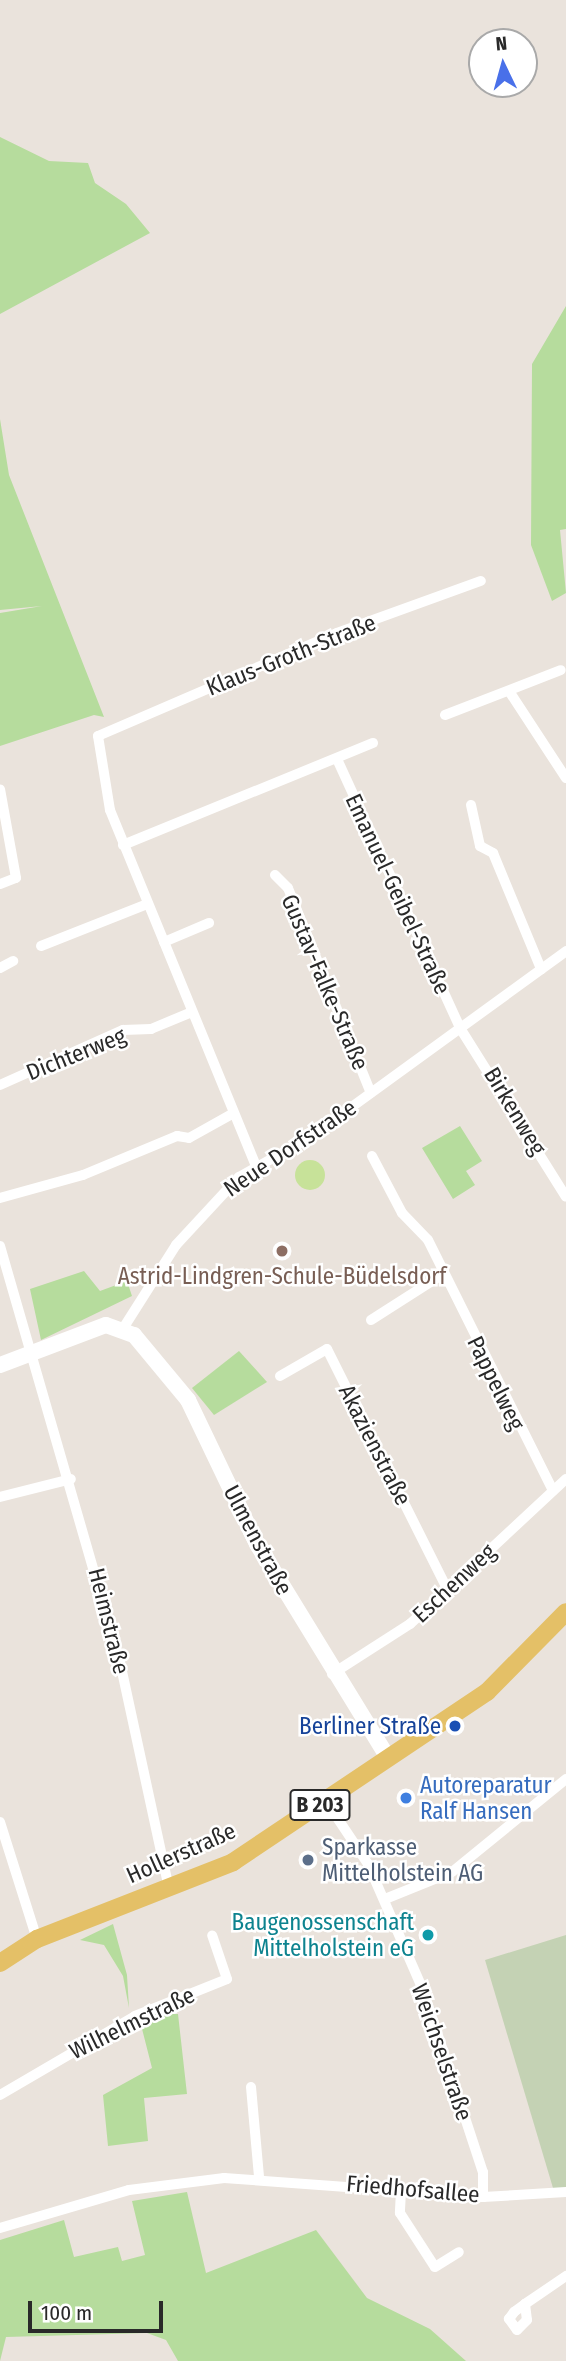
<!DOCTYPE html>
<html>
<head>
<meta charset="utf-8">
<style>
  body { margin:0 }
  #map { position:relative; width:566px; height:2361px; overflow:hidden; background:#eae3dc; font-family:"Fira Sans Condensed",sans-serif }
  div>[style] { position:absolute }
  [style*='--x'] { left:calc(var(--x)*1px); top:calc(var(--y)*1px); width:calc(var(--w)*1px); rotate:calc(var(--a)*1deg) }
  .green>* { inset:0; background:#b6dc9d }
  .cemetery>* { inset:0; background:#c4d2b4 }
  .pitch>* { inset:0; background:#c7e299 }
  .round { border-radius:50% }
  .street>* { height:10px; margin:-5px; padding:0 5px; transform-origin:5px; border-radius:5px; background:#fff }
  .secondary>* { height:16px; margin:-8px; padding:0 8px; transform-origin:8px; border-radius:8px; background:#fff }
  .primary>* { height:18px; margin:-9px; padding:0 9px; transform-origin:9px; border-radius:9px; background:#e4c067 }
  .dots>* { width:19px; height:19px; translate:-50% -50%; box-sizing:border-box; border:4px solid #fff; border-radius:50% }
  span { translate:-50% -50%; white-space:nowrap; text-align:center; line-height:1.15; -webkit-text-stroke:5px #fff; paint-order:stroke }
  .shield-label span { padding:2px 5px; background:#fff; border:2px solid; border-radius:5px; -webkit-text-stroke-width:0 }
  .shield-label { font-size:21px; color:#292929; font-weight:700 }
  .street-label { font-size:23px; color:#292929 }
  .education-label { font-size:23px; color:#785e54 }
  .transit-label { font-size:23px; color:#164399 }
  .right { translate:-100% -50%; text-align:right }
  .shop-label { font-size:23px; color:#366cbe }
  .left { translate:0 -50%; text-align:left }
  .service-label { font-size:23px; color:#4e5e75 }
  .culture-label { font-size:23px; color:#0d838f }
  .north { position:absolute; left:468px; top:28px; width:70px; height:70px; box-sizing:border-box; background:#fff; border:2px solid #a9a9a9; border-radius:50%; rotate:355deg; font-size:19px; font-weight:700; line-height:28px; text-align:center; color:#292929 }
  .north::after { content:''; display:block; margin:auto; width:24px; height:32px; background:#4970e9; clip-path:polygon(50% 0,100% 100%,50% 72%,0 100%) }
  .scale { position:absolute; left:28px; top:2301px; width:135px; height:32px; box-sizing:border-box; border:4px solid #292929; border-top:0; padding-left:9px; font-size:21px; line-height:24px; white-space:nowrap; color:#292929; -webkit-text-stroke:5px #fff; paint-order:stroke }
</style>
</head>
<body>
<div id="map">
  <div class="green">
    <i style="clip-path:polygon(0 137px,49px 161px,88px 163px,95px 183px,126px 204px,150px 233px,0 314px)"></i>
    <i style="clip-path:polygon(566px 306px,566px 529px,560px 530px,566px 593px,552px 601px,531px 545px,532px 364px)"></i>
    <i style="clip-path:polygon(0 419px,9px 475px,104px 717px,94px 715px,0 746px,0 613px,42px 606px,0 610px)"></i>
    <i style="clip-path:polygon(460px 1126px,482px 1161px,466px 1171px,475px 1185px,453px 1199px,422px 1148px)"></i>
    <i style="clip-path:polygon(84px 1271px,100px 1291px,127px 1281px,132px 1296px,41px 1340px,30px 1289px)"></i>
    <i style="clip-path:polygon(239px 1351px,267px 1382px,214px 1415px,192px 1388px)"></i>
    <i style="clip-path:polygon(113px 1924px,127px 1975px,129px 2008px,123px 1976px,104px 1945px,80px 1940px)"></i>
    <i style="clip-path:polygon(154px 2014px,178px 2014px,187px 2094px,144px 2098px,148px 2141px,108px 2146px,103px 2095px,152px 2068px,140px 2021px)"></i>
    <i style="clip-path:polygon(187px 2192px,206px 2273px,316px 2230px,367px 2298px,430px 2329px,466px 2361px,178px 2361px,166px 2340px,147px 2333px,6px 2337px,0 2361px,0 2240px,64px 2220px,74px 2257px,118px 2247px,122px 2261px,145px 2255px,132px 2201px)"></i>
  </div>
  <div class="cemetery">
    <i style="clip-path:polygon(566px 1935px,566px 2188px,553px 2188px,485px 1960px)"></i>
  </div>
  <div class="pitch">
    <i class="round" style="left:295px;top:1160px;width:30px;height:30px"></i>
  </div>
  <div class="street">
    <i style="--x:509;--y:691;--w:104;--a:56.8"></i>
    <i style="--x:445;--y:715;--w:124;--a:-21.2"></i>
    <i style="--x:337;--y:759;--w:296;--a:65.4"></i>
    <i style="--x:460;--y:1028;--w:199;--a:57.9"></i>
    <i style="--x:471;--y:805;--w:42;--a:77.6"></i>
    <i style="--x:480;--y:846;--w:15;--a:28"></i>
    <i style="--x:493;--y:853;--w:126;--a:67.5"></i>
    <i style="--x:123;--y:845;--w:270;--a:-22.2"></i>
    <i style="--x:275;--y:875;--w:18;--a:45"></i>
    <i style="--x:288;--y:888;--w:221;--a:68"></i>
    <i style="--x:0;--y:884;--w:17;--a:-21"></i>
    <i style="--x:16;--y:878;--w:90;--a:-100.2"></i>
    <i style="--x:164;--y:942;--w:49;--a:-22.9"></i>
    <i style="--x:41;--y:946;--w:114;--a:-21.6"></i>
    <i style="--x:0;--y:968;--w:15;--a:-28"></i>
    <i style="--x:0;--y:1085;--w:135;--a:-24.1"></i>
    <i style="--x:123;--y:1030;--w:28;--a:-2"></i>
    <i style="--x:151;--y:1029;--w:44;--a:-22.5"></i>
    <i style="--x:372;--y:1156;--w:64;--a:62.2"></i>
    <i style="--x:402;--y:1213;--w:37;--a:46"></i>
    <i style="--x:428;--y:1240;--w:280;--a:63.5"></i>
    <i style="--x:256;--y:1166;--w:385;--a:-112.3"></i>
    <i style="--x:110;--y:810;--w:75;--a:-99.2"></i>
    <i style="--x:98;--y:736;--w:260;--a:-23.3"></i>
    <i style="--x:337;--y:633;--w:153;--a:-19.9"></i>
    <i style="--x:0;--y:1198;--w:86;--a:-15.5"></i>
    <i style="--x:83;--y:1175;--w:102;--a:-22.5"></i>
    <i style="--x:177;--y:1136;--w:12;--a:9"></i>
    <i style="--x:189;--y:1138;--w:49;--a:-29.2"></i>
    <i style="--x:0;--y:1246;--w:433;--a:73.9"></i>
    <i style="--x:120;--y:1662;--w:232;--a:77.8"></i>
    <i style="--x:371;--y:1320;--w:85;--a:-32.6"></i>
    <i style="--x:124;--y:1327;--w:97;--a:-57.6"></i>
    <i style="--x:176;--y:1245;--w:93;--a:-47.2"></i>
    <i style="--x:239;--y:1177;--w:80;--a:-29.1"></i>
    <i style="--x:309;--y:1138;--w:318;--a:-36"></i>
    <i style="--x:280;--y:1376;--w:54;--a:-29.9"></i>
    <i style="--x:327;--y:1349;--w:268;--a:63.4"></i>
    <i style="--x:0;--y:1497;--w:73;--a:-14.2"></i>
    <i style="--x:332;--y:1674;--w:93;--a:-32.7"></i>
    <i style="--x:410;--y:1624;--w:213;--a:-42.9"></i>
    <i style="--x:326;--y:1801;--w:76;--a:56.3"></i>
    <i style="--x:368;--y:1864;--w:137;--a:66.4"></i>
    <i style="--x:423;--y:1990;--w:192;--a:71.8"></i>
    <i style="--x:483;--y:2172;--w:25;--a:90"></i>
    <i style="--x:0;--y:1822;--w:123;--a:72.5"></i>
    <i style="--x:385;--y:1899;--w:72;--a:-21.9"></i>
    <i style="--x:452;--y:1872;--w:147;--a:-39.2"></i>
    <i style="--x:251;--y:2087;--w:90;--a:84.9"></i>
    <i style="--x:0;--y:2095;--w:156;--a:-30.3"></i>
    <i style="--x:135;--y:2016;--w:99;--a:-21.9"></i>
    <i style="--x:227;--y:1979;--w:46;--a:-108.8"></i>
    <i style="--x:401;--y:2191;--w:22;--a:93"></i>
    <i style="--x:400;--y:2213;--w:64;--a:57.1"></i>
    <i style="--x:435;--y:2267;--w:28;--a:-32"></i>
    <i style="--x:0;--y:2228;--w:134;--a:-16.4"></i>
    <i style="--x:129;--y:2190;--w:96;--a:-7.2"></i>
    <i style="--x:224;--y:2178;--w:260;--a:4.2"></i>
    <i style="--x:483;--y:2197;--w:83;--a:-3.4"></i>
    <i style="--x:525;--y:2304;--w:16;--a:83"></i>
    <i style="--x:527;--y:2320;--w:14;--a:135"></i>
    <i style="--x:517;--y:2330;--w:14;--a:-126"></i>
    <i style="--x:509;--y:2319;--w:9;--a:-54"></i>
    <i style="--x:514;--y:2312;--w:14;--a:-36"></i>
    <i style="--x:525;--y:2304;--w:50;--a:-34.3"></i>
  </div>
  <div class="secondary">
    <i style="--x:0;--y:1365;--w:113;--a:-20.7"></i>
    <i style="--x:106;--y:1325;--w:30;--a:20"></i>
    <i style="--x:134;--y:1335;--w:85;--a:50.3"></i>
    <i style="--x:188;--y:1400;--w:160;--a:64.4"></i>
    <i style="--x:257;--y:1544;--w:251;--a:58.5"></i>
  </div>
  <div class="primary">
    <i style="--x:0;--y:1963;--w:44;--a:-33"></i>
    <i style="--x:37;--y:1939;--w:211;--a:-21.4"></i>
    <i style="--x:233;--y:1862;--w:306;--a:-33.8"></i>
    <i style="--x:487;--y:1692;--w:112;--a:-45.4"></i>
  </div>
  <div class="dots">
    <i style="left:282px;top:1251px;background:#8d6e63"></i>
    <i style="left:455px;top:1726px;background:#1a4fb4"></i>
    <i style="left:406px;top:1798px;background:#3f7fe0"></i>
    <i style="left:308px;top:1860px;background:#5c6f8a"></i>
    <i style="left:428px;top:1935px;background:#0f9aa8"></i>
  </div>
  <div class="shield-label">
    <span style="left:320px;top:1805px">B 203</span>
  </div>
  <div class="street-label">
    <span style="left:291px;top:655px;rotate:-22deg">Klaus-Groth-Straße</span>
    <span style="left:398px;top:894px;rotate:65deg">Emanuel-Geibel-Straße</span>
    <span style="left:325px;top:982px;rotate:67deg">Gustav-Falke-Straße</span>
    <span style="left:76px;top:1054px;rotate:-22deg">Dichterweg</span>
    <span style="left:515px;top:1111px;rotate:59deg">Birkenweg</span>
    <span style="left:290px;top:1148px;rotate:-34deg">Neue Dorfstraße</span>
    <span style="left:496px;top:1383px;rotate:64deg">Pappelweg</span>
    <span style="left:375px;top:1445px;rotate:63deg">Akazienstraße</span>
    <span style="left:258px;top:1540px;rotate:62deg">Ulmenstraße</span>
    <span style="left:454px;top:1583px;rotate:-43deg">Eschenweg</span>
    <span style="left:109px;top:1621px;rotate:76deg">Heimstraße</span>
    <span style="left:181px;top:1853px;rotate:-24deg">Hollerstraße</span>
    <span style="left:132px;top:2023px;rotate:-26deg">Wilhelmstraße</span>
    <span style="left:442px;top:2052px;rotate:71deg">Weichselstraße</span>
    <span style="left:413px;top:2189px;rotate:5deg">Friedhofsallee</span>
  </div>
  <div class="education-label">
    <span style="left:282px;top:1276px">Astrid-Lindgren-Schule-Büdelsdorf</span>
  </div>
  <div class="transit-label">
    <span class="right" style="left:441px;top:1726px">Berliner Straße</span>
  </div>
  <div class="shop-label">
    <span class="left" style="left:420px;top:1798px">Autoreparatur<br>Ralf Hansen</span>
  </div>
  <div class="service-label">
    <span class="left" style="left:322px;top:1860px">Sparkasse<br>Mittelholstein AG</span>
  </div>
  <div class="culture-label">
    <span class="right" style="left:414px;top:1935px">Baugenossenschaft<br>Mittelholstein eG</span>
  </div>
  <div class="north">N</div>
  <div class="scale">100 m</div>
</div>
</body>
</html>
